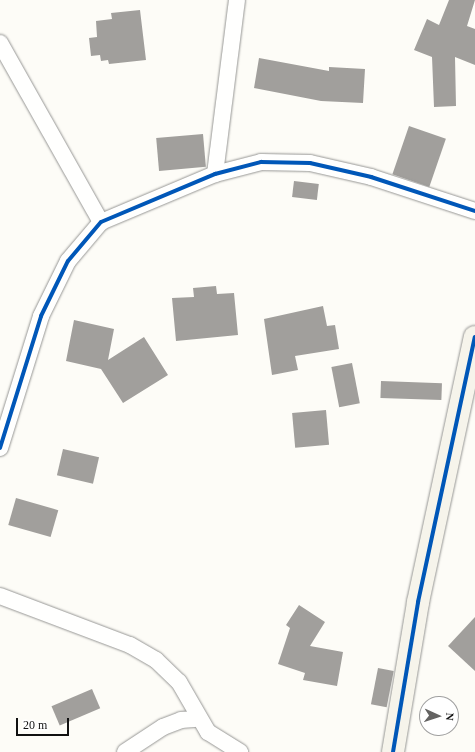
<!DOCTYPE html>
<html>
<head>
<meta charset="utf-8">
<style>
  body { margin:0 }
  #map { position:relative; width:475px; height:752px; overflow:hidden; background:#fdfcf7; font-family:Georgia,serif }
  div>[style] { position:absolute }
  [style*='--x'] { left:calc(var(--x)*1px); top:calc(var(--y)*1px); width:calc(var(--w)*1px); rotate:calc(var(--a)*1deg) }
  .building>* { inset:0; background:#a19f9c; transform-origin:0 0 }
  .roads { filter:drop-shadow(0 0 1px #979795) drop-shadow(0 0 1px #979795) }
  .street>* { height:16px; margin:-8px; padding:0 8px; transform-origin:8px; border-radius:8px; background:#fffffe }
  .secondary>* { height:22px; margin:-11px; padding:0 11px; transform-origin:11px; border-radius:11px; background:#f6f4eb }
  .cycleway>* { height:4px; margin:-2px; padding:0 2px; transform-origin:2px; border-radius:2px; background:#0057b8 }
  span { translate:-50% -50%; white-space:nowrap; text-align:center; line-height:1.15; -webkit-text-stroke:4px #fff; paint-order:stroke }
  .north { position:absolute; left:419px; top:696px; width:40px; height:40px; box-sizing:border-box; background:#fff; border:1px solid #a0a0a0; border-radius:50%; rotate:93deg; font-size:11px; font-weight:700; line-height:16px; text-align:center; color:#111 }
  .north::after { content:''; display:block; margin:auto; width:14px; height:18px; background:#646362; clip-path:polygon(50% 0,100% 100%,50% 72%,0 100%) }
  .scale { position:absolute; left:16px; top:718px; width:53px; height:18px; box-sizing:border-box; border:2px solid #111; border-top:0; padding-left:5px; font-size:12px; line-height:14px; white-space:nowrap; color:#111; -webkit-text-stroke:3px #fff; paint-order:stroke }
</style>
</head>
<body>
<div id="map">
  <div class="building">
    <i style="clip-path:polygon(449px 0,475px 0,467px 26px,475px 29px,475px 65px,455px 57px,456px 106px,434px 107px,432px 57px,414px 50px,427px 19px,439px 25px)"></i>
    <i style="clip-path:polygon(140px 10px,146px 60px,109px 64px,108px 60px,101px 61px,100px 55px,91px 56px,89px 38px,97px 37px,96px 21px,112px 19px,111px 13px)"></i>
    <i style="clip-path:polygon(259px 58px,329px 71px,329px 67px,365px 69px,363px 103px,321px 101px,254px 88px)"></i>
    <i style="left:409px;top:126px;width:39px;height:51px;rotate:19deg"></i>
    <i style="left:203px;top:134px;width:33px;height:47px;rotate:85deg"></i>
    <i style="left:294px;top:181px;width:25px;height:16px;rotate:7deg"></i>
    <i style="clip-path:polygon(216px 286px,217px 294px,234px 293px,238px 335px,176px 341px,172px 298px,194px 297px,193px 288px)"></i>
    <i style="clip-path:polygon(323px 306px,327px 326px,335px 325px,339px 349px,295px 356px,298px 370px,272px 375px,264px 319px)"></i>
    <i style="clip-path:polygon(74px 320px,114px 329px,108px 360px,144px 337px,168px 375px,123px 403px,101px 369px,66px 361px)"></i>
    <i style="left:352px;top:363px;width:41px;height:21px;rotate:79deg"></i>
    <i style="left:381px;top:381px;width:61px;height:17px;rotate:2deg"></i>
    <i style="left:326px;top:410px;width:35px;height:34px;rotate:85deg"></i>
    <i style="left:63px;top:449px;width:37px;height:27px;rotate:13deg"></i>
    <i style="left:16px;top:498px;width:44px;height:28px;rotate:16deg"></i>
    <i style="clip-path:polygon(299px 605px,325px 622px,310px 646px,343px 652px,337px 686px,303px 680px,305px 673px,278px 664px,290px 628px,286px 625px)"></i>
    <i style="clip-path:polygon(475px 617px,475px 671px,448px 646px)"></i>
    <i style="left:378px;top:668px;width:16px;height:37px;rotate:11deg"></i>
    <i style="left:92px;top:689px;width:21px;height:44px;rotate:67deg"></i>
  </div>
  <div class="roads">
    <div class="street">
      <i style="--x:0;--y:43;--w:206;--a:60.6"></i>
      <i style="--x:215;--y:174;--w:175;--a:-82.8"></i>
      <i style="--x:0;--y:448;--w:138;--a:-72.7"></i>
      <i style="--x:41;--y:316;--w:61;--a:-63.9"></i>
      <i style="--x:68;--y:261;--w:51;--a:-49.8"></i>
      <i style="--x:101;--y:222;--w:124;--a:-22.8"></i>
      <i style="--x:215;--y:174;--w:48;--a:-14.6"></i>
      <i style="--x:261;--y:162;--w:49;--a:1.2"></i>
      <i style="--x:310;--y:163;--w:63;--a:12.9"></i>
      <i style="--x:371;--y:177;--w:109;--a:18.1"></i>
      <i style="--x:0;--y:596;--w:139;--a:20.7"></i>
      <i style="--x:130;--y:645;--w:30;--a:30"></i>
      <i style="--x:156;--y:660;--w:32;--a:44"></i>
      <i style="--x:179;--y:682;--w:58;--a:59.9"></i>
      <i style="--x:208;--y:732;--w:38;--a:32"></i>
      <i style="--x:125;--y:752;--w:45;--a:-33.3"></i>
      <i style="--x:163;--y:727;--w:19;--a:-21"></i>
      <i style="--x:181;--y:720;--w:16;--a:-4"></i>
    </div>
    <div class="secondary">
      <i style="--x:393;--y:752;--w:152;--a:-80.5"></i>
      <i style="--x:418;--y:602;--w:271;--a:-77.9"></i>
    </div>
  </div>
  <div class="cycleway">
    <i style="--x:0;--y:448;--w:138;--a:-72.7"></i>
    <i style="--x:41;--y:316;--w:61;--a:-63.9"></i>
    <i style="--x:68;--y:261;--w:51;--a:-49.8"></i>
    <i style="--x:101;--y:222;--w:124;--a:-22.8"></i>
    <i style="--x:215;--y:174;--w:48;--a:-14.6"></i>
    <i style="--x:261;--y:162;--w:49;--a:1.2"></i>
    <i style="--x:310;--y:163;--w:63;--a:12.9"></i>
    <i style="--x:371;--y:177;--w:109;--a:18.1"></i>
    <i style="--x:393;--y:752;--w:152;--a:-80.5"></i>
    <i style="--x:418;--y:602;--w:271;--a:-77.9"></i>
  </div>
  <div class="north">N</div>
  <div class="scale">20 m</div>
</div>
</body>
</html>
